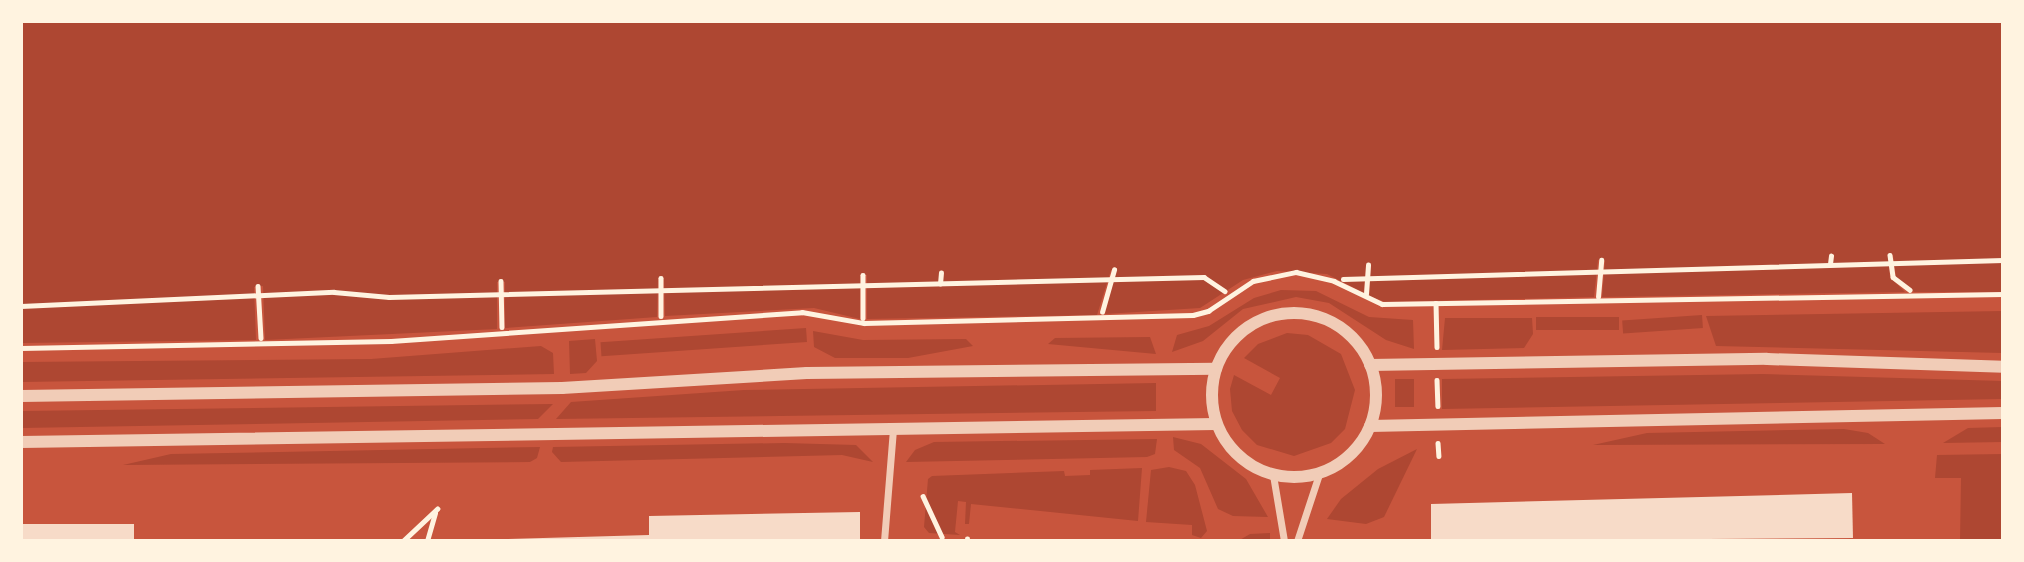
<!DOCTYPE html>
<html>
<head>
<meta charset="utf-8">
<style>
  body { margin:0 }
  #map { position:relative; width:2024px; height:562px; overflow:hidden; background:#c8553d; font-family:"Fira Sans",sans-serif }
  div>[style] { position:absolute }
  [style*='--x'] { left:calc(var(--x)*1px); top:calc(var(--y)*1px); width:calc(var(--w)*1px); rotate:calc(var(--a)*1deg) }
  .green>* { inset:0; background:#ae4732; transform-origin:0 0 }
  .building>* { inset:0; background:#f7dbc8; transform-origin:0 0 }
  .path>* { height:4.5px; margin:-2.25px; padding:0 2.25px; transform-origin:2.25px; border-radius:2.25px; background:#fff3e0 }
  .minor>* { height:7px; margin:-3.5px; padding:0 3.5px; transform-origin:3.5px; border-radius:3.5px; background:#f1ccb7 }
  .tertiary>* { height:12px; margin:-6px; padding:0 6px; transform-origin:6px; border-radius:6px; background:#f1ccb7 }
  .tertiary>.ring { margin:-6px; padding:0; box-sizing:content-box; background:none; border:12px solid #f1ccb7; border-radius:50% }
  span { translate:-50% -50%; white-space:nowrap; text-align:center; line-height:1.15; -webkit-text-stroke:7px #fff3e0; paint-order:stroke }
  .frame { position:absolute; inset:0; border:23px solid #fff3e0; pointer-events:none }
</style>
</head>
<body>
<div id="map">
  <div class="green">
    <i style="clip-path:polygon(21px 21px,2003px 21px,2003px 292px,1914px 292px,1896px 277px,1893px 255px,1888px 255px,1890px 277px,1905px 292px,1602px 297px,1605px 261px,1598px 260px,1594px 297px,1385px 302px,1369px 296px,1371px 265px,1366px 265px,1364px 293px,1327px 274px,1277px 271px,1243px 280px,1200px 308px,1105px 314px,1116px 270px,1111px 270px,1097px 315px,867px 319px,867px 275px,860px 275px,860px 319px,814px 308px,665px 316px,664px 279px,658px 278px,657px 317px,505px 328px,505px 282px,497px 282px,497px 329px,265px 340px,263px 286px,254px 287px,256px 340px,21px 343px)"></i>
    <i style="clip-path:polygon(1281px 290px,1316px 291px,1369px 317px,1413px 320px,1414px 349px,1386px 340px,1329px 303px,1296px 297px,1243px 309px,1203px 341px,1172px 352px,1177px 335px,1209px 326px,1254px 298px)"></i>
    <i style="clip-path:polygon(2003px 311px,2003px 353px,1716px 346px,1706px 316px)"></i>
    <i style="left:1702px;top:315px;width:13px;height:80px;rotate:86deg"></i>
    <i style="left:1619px;top:317px;width:13px;height:83px;rotate:90deg"></i>
    <i style="clip-path:polygon(1445px 318px,1532px 318px,1533px 334px,1524px 348px,1442px 350px)"></i>
    <i style="left:806px;top:328px;width:14px;height:206px;rotate:86deg"></i>
    <i style="clip-path:polygon(813px 331px,863px 340px,966px 339px,973px 346px,908px 358px,835px 358px,814px 347px)"></i>
    <i style="clip-path:polygon(1287px 333px,1308px 335px,1341px 354px,1355px 390px,1345px 429px,1331px 443px,1294px 456px,1257px 445px,1242px 430px,1232px 411px,1230px 389px,1234px 375px,1271px 395px,1280px 378px,1244px 358px,1258px 344px)"></i>
    <i style="clip-path:polygon(1150px 337px,1156px 354px,1048px 344px,1055px 338px)"></i>
    <i style="clip-path:polygon(595px 339px,597px 361px,586px 373px,570px 374px,569px 341px)"></i>
    <i style="clip-path:polygon(541px 346px,553px 353px,554px 374px,21px 382px,21px 362px,371px 359px)"></i>
    <i style="clip-path:polygon(1763px 374px,2003px 381px,2003px 399px,1442px 409px,1442px 379px)"></i>
    <i style="left:1395px;top:379px;width:19px;height:28px"></i>
    <i style="clip-path:polygon(1156px 383px,1156px 411px,556px 419px,571px 402px,744px 390px)"></i>
    <i style="clip-path:polygon(553px 404px,538px 419px,21px 428px,21px 411px)"></i>
    <i style="clip-path:polygon(2003px 427px,2003px 442px,1943px 443px,1968px 428px)"></i>
    <i style="clip-path:polygon(1844px 429px,1868px 433px,1885px 444px,1593px 445px,1647px 433px)"></i>
    <i style="clip-path:polygon(1173px 437px,1201px 444px,1246px 479px,1268px 517px,1233px 516px,1218px 509px,1200px 468px,1174px 450px)"></i>
    <i style="clip-path:polygon(1157px 439px,1155px 454px,1147px 457px,906px 462px,915px 450px,934px 442px)"></i>
    <i style="clip-path:polygon(784px 443px,856px 445px,873px 462px,842px 455px,561px 462px,552px 452px,553px 447px)"></i>
    <i style="clip-path:polygon(540px 447px,537px 458px,530px 462px,123px 465px,171px 454px)"></i>
    <i style="clip-path:polygon(1417px 449px,1384px 517px,1366px 524px,1327px 519px,1341px 499px,1378px 469px)"></i>
    <i style="clip-path:polygon(2003px 454px,2003px 541px,1960px 541px,1961px 478px,1935px 478px,1937px 455px)"></i>
    <i style="clip-path:polygon(1169px 467px,1186px 471px,1195px 485px,1207px 531px,1201px 538px,1192px 535px,1192px 525px,1146px 522px,1151px 470px)"></i>
    <i style="clip-path:polygon(1142px 468px,1138px 521px,971px 504px,969px 524px,965px 524px,966px 502px,958px 501px,955px 532px,960px 535px,929px 533px,924px 527px,928px 479px,932px 476px,1064px 471px,1065px 476px,1090px 475px,1090px 470px)"></i>
    <i style="clip-path:polygon(1270px 533px,1270px 541px,1238px 541px,1250px 534px)"></i>
  </div>
  <div class="building">
    <i style="clip-path:polygon(1852px 493px,1853px 538px,1431px 541px,1431px 504px)"></i>
    <i style="clip-path:polygon(860px 512px,860px 541px,440px 541px,649px 535px,649px 516px)"></i>
    <i style="left:134px;top:524px;width:17px;height:113px;rotate:90deg"></i>
  </div>
  <div class="path">
    <i style="--x:1890;--y:255;--w:22;--a:82"></i>
    <i style="--x:1893;--y:277;--w:21;--a:37"></i>
    <i style="--x:1830;--y:264;--w:8;--a:-83"></i>
    <i style="--x:863;--y:275;--w:43;--a:90"></i>
    <i style="--x:661;--y:278;--w:38;--a:90"></i>
    <i style="--x:1343;--y:279;--w:660;--a:-1.65"></i>
    <i style="--x:501;--y:281;--w:46;--a:88.8"></i>
    <i style="--x:940;--y:284;--w:11;--a:-85"></i>
    <i style="--x:258;--y:286;--w:52;--a:86.7"></i>
    <i style="--x:1366;--y:294;--w:29;--a:-86"></i>
    <i style="--x:1598;--y:297;--w:37;--a:-85"></i>
    <i style="--x:1436;--y:303;--w:44;--a:88.7"></i>
    <i style="--x:21;--y:306;--w:313;--a:-2.6"></i>
    <i style="--x:334;--y:292;--w:55;--a:5.2"></i>
    <i style="--x:389;--y:297;--w:815;--a:-1.41"></i>
    <i style="--x:1204;--y:277;--w:25;--a:34"></i>
    <i style="--x:1102;--y:312;--w:44;--a:-74.1"></i>
    <i style="--x:21;--y:348;--w:370;--a:-1.1"></i>
    <i style="--x:391;--y:341;--w:412;--a:-4"></i>
    <i style="--x:802;--y:312;--w:63;--a:10.1"></i>
    <i style="--x:864;--y:323;--w:329;--a:-1.4"></i>
    <i style="--x:1193;--y:315;--w:16;--a:-15"></i>
    <i style="--x:1208;--y:311;--w:54;--a:-33.7"></i>
    <i style="--x:1253;--y:281;--w:44;--a:-11.8"></i>
    <i style="--x:1296;--y:272;--w:39;--a:13"></i>
    <i style="--x:1334;--y:281;--w:53;--a:25.6"></i>
    <i style="--x:1382;--y:304;--w:621;--a:-0.92"></i>
    <i style="--x:1437;--y:380;--w:26;--a:88"></i>
    <i style="--x:1438;--y:443;--w:13;--a:86"></i>
    <i style="--x:923;--y:496;--w:45;--a:65.1"></i>
    <i style="--x:403;--y:541;--w:47;--a:-43.3"></i>
    <i style="--x:427;--y:541;--w:29;--a:-74"></i>
    <i style="--x:967;--y:541;--w:2;--a:-90"></i>
  </div>
  <div class="minor">
    <i style="--x:1273;--y:475;--w:67;--a:80.5"></i>
    <i style="--x:884;--y:541;--w:113;--a:-85.4"></i>
    <i style="--x:1297;--y:541;--w:71;--a:-71.8"></i>
  </div>
  <div class="tertiary">
    <i class="ring" style="left:1212px;top:313px;width:152px;height:152px"></i>
    <i style="--x:1370;--y:365;--w:397;--a:-0.9"></i>
    <i style="--x:1767;--y:359;--w:236;--a:1.9"></i>
    <i style="--x:21;--y:396;--w:541;--a:-0.85"></i>
    <i style="--x:562;--y:388;--w:245;--a:-3.5"></i>
    <i style="--x:807;--y:373;--w:409;--a:-0.6"></i>
    <i style="--x:1370;--y:426;--w:633;--a:-1.18"></i>
    <i style="--x:21;--y:442;--w:1195;--a:-0.86"></i>
  </div>
  <div class="frame"></div>
</div>
</body>
</html>
